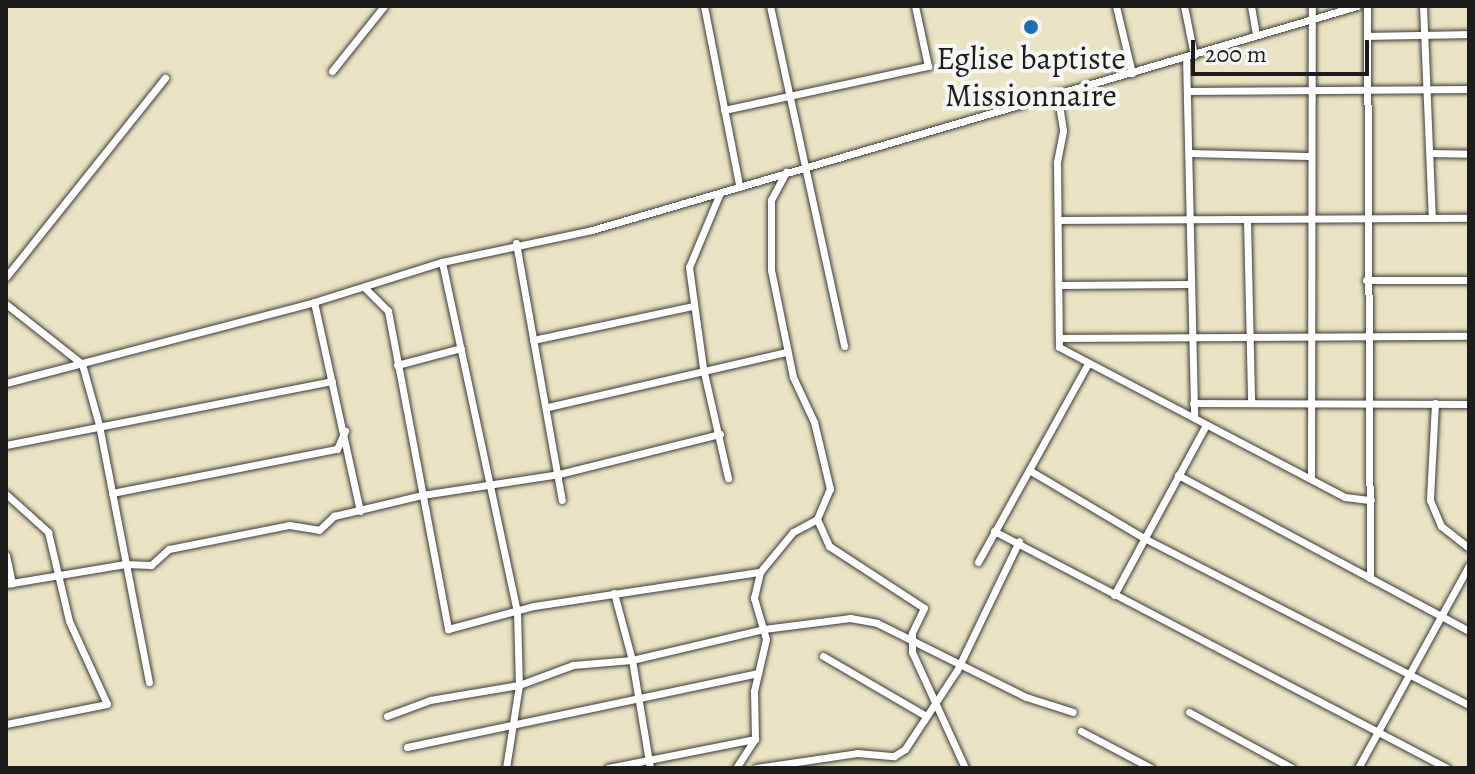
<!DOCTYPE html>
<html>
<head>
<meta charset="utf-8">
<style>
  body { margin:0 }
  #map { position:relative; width:1475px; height:774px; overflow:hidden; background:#eae3c4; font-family:Alegreya,serif }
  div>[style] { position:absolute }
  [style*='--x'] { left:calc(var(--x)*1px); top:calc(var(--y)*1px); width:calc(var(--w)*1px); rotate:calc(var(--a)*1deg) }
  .roads { filter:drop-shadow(0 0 2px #3b3a35) drop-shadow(0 0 2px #3b3a35) }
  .street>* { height:7px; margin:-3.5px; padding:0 3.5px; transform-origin:3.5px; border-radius:3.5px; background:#fff }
  .dots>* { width:22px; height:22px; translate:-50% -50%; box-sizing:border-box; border:4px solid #f6f6f2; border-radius:50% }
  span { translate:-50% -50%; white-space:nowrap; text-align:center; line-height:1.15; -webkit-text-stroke:8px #f6f6f2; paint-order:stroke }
  .poi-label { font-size:32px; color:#1c1c1c }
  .frame { position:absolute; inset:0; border:8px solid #1c1c1c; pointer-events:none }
  .scale { position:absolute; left:1191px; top:40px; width:178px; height:36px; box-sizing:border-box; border:4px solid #1c1c1c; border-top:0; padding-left:10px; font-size:24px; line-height:28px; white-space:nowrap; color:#1c1c1c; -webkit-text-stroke:6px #f6f6f2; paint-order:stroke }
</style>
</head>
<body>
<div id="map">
  <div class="roads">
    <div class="street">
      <i style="--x:704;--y:6;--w:182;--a:78.9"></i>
      <i style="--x:770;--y:6;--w:348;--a:77.7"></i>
      <i style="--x:1116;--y:6;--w:69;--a:76.6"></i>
      <i style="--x:1184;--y:6;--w:50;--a:78.5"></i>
      <i style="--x:1251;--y:6;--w:29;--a:80"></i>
      <i style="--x:1367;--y:6;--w:572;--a:89.7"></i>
      <i style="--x:1423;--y:6;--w:212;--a:87.6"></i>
      <i style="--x:1367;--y:36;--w:102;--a:-1.1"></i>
      <i style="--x:1186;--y:56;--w:360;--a:88.7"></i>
      <i style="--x:332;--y:71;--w:83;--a:-51.3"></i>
      <i style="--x:1189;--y:91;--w:280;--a:-0.4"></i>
      <i style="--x:1057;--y:92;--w:39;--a:81"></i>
      <i style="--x:1063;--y:131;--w:32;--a:101"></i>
      <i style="--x:1057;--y:162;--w:185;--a:89.4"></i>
      <i style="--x:1059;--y:347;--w:323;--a:27.7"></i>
      <i style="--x:1345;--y:497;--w:26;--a:7"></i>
      <i style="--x:724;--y:110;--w:209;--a:-12.2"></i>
      <i style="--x:928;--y:66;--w:61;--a:-102.2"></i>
      <i style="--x:1189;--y:153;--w:119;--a:1.4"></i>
      <i style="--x:1430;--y:153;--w:39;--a:1"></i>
      <i style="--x:720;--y:193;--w:80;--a:112.7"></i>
      <i style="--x:689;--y:267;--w:102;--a:82.1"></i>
      <i style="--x:703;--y:368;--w:113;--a:77.2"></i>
      <i style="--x:1060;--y:220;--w:409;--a:-0.3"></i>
      <i style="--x:1247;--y:220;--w:183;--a:88.7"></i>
      <i style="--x:516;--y:243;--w:261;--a:79.9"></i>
      <i style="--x:442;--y:262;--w:357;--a:77.9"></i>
      <i style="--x:517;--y:611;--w:74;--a:88.5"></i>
      <i style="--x:519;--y:685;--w:84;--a:98.9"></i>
      <i style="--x:6;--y:277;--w:255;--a:-51.4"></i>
      <i style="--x:1366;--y:280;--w:103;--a:0"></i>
      <i style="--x:1059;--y:285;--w:131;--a:-0.4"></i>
      <i style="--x:364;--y:287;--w:34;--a:45"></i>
      <i style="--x:388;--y:311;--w:324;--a:79.3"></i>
      <i style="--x:448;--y:629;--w:89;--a:-15"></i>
      <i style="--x:534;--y:606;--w:229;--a:-8.6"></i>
      <i style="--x:314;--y:302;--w:214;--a:77.6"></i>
      <i style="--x:6;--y:304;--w:97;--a:38.3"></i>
      <i style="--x:82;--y:364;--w:63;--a:74.4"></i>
      <i style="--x:99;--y:425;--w:262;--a:79"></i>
      <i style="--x:1059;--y:338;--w:410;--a:-0.3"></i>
      <i style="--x:533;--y:340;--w:164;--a:-12"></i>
      <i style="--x:397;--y:365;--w:66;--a:-14.9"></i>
      <i style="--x:6;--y:383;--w:318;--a:-14.7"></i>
      <i style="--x:314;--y:302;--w:134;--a:-17.4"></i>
      <i style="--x:442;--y:262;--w:153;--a:-12"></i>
      <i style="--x:592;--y:230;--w:797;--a:-16.32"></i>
      <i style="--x:1193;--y:403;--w:276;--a:0.2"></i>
      <i style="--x:1435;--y:403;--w:97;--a:93"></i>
      <i style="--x:1430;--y:500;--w:28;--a:67"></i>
      <i style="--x:1441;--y:526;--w:36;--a:38"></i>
      <i style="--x:548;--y:407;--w:245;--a:-13"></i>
      <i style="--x:6;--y:445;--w:332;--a:-11.1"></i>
      <i style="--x:1029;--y:470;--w:134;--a:30.6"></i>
      <i style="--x:1144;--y:538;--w:365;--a:27.2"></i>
      <i style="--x:1178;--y:475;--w:330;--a:28.2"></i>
      <i style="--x:1311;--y:478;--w:472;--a:-89.9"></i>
      <i style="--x:112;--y:493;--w:229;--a:-11.1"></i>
      <i style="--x:337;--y:449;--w:20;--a:-66"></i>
      <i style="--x:6;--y:494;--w:57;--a:42.1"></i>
      <i style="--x:48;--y:532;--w:91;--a:76.7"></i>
      <i style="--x:69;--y:621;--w:91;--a:65.4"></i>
      <i style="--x:107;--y:704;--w:103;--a:168.8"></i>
      <i style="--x:817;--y:519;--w:30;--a:66"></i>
      <i style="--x:829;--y:546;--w:113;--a:33.1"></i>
      <i style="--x:924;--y:608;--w:28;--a:116"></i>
      <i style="--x:912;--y:633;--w:19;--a:90"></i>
      <i style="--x:912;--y:652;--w:128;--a:65.4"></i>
      <i style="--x:994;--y:531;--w:511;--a:27.62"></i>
      <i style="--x:6;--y:555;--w:29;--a:78"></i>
      <i style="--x:978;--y:562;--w:225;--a:-61"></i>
      <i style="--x:6;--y:584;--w:121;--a:-9.5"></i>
      <i style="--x:125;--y:564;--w:26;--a:2"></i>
      <i style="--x:151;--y:565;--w:24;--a:-42"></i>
      <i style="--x:169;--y:549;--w:122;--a:-11.3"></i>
      <i style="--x:289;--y:525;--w:30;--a:9"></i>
      <i style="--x:319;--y:530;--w:21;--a:-43"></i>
      <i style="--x:334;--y:516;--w:90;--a:-13.4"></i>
      <i style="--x:422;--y:495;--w:139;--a:-8.7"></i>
      <i style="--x:559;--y:474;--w:166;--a:-14"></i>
      <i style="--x:614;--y:593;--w:69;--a:75"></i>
      <i style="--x:632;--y:660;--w:109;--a:80.5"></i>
      <i style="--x:1114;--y:595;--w:193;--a:-61.6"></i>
      <i style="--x:823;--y:656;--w:119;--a:30.2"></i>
      <i style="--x:1189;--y:712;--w:117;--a:28.5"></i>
      <i style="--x:387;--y:716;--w:46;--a:-20.4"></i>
      <i style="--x:430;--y:700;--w:90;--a:-9.6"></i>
      <i style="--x:519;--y:685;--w:58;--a:-20.3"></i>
      <i style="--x:573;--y:665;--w:59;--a:-4.8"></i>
      <i style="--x:632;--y:660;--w:136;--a:-13.2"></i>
      <i style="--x:764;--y:629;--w:87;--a:-7.3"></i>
      <i style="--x:850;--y:618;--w:27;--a:10"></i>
      <i style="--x:877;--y:623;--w:166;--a:26.4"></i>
      <i style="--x:1026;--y:697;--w:49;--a:17.7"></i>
      <i style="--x:1081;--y:731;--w:79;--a:27.9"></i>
      <i style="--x:407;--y:747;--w:359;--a:-11.9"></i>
      <i style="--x:608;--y:768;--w:150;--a:-11.2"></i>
      <i style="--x:736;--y:768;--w:35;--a:-57"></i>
      <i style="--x:755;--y:739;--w:48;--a:-91.2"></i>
      <i style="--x:754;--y:691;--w:53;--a:-77"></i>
      <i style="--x:766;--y:639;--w:43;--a:-106.3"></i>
      <i style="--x:754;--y:598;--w:27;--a:-77"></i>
      <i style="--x:760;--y:572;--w:52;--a:-50.5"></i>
      <i style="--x:793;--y:532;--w:27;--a:-28"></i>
      <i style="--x:817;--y:519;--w:33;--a:-67"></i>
      <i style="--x:830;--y:489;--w:69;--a:-103.4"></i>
      <i style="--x:814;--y:422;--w:50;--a:-115"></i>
      <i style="--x:793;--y:377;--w:109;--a:-101.6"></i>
      <i style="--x:771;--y:270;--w:70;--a:-90"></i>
      <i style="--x:771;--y:200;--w:32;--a:-62"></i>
      <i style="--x:756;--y:768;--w:102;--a:-8.4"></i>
      <i style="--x:857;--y:753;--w:37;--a:5"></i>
      <i style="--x:894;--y:756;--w:13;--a:-32"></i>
      <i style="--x:905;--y:749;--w:95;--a:-56.6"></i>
      <i style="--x:957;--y:670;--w:143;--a:-64.3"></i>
      <i style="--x:1358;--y:768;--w:231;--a:-61.3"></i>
    </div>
  </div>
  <div class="dots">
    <i style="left:1031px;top:27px;background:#1f6fb2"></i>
  </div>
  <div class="poi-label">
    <span style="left:1031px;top:77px">Eglise baptiste<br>Missionnaire</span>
  </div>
  <div class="frame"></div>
  <div class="scale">200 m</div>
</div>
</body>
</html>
